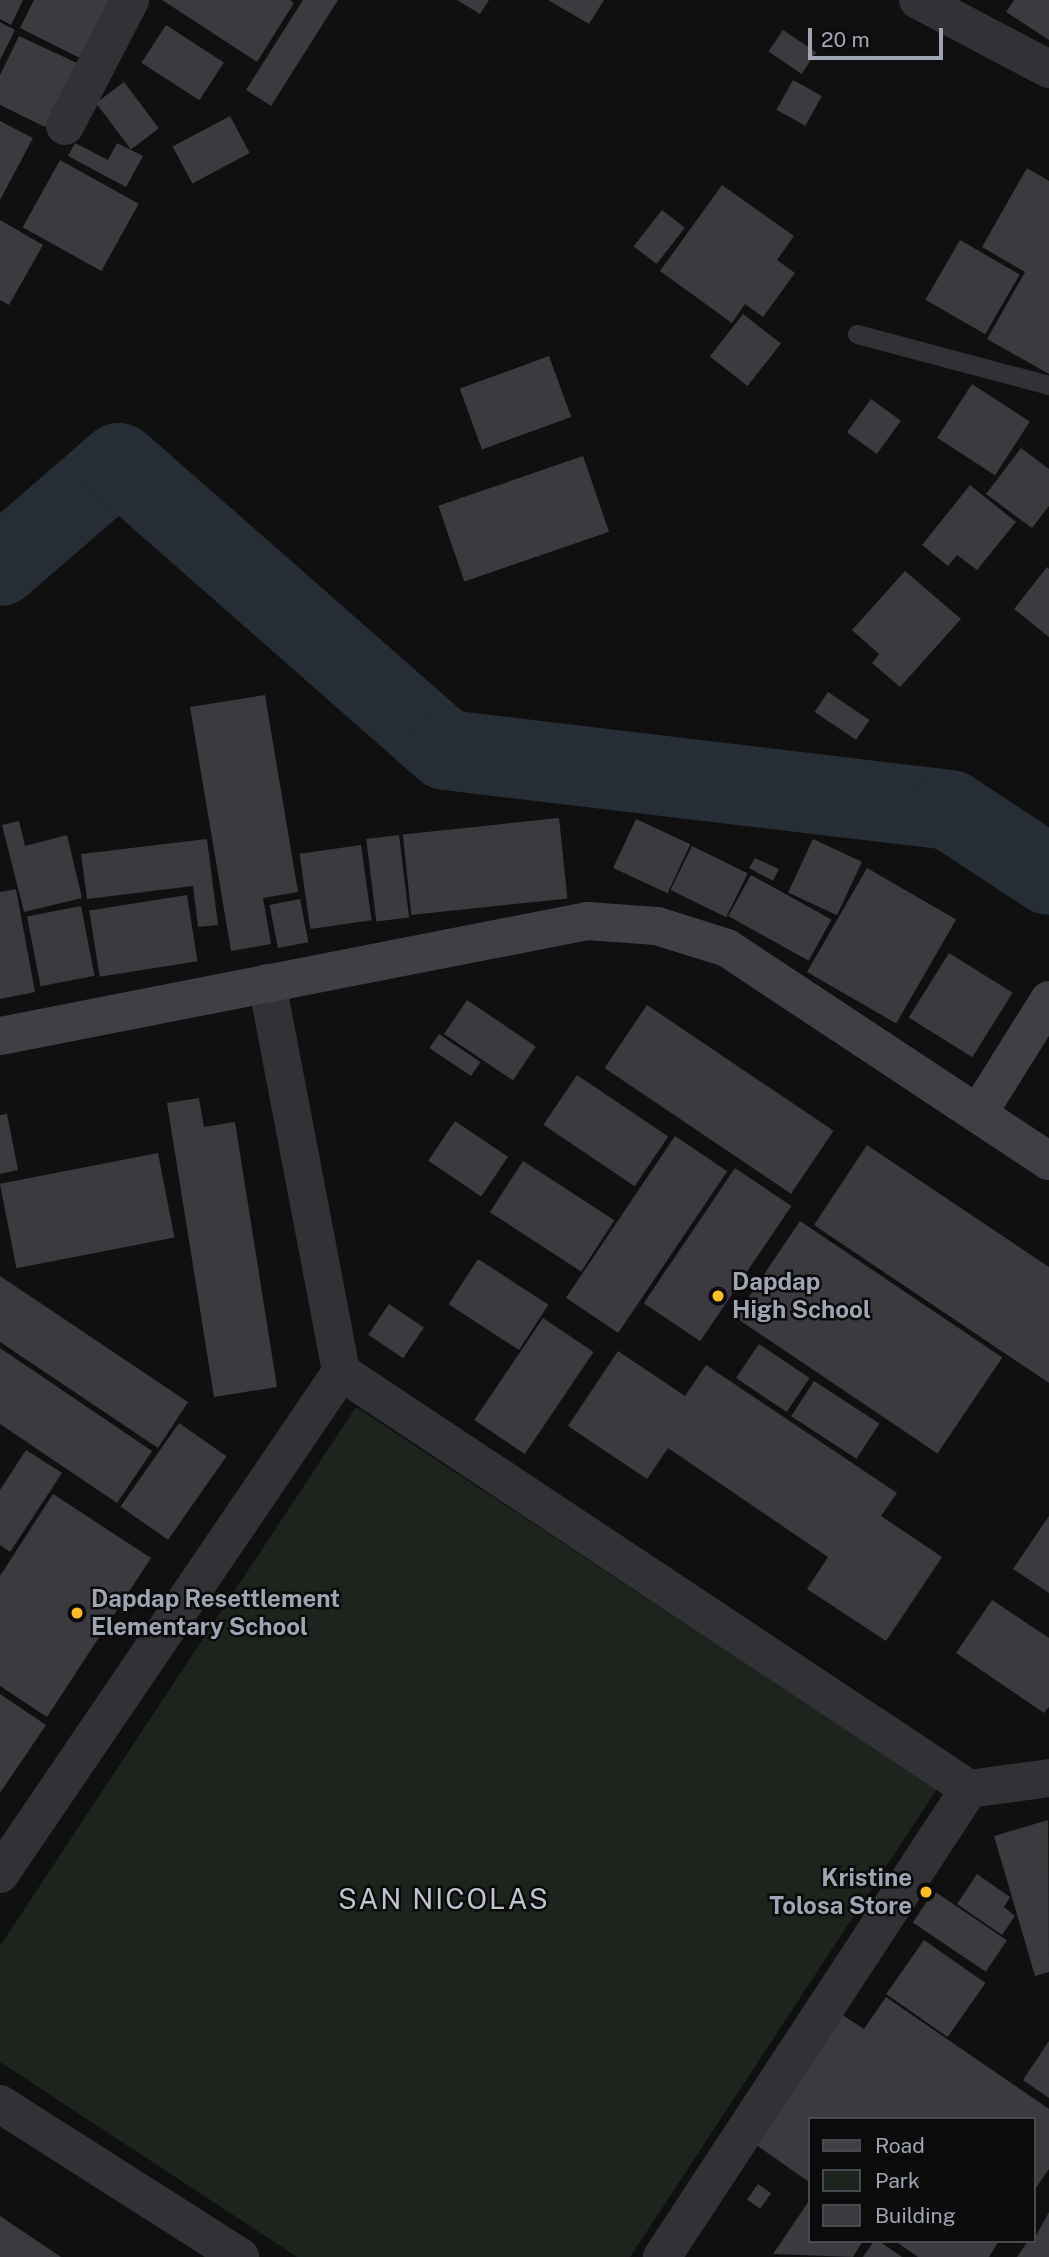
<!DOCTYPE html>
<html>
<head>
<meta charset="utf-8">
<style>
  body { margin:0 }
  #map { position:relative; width:1049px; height:2257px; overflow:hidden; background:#101011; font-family:"Public Sans",sans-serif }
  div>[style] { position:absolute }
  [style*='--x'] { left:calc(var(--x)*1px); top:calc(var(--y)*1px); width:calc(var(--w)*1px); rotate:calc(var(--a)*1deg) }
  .green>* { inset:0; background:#1c241d }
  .river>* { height:80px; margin:-40px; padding:0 40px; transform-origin:40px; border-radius:40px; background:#262d35 }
  .building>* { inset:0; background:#3a3a3f; transform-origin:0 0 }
  .lane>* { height:19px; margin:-9.5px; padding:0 9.5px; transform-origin:9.5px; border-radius:9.5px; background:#313136 }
  .street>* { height:38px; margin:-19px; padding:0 19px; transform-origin:19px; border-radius:19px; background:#313136 }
  .secondary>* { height:38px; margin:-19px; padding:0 19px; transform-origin:19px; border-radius:19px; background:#3f4046 }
  .dots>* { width:19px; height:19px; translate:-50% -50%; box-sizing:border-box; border:4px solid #0b0b0c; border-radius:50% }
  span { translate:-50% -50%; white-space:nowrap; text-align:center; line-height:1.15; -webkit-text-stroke:5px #0b0b0c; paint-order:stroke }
  .poi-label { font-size:24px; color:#a0a5b3; font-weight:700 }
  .left { translate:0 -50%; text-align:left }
  .right { translate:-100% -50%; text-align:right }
  .quarter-label { font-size:28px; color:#c1c4cf; letter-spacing:2px }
  .legend { position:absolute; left:808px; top:2117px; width:228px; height:126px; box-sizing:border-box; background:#0b0b0c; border:2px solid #47494f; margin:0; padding:9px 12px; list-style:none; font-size:21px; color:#a0a5b3 }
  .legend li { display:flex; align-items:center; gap:14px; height:35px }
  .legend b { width:35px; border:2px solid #47494f }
  .scale { position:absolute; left:808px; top:28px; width:135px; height:32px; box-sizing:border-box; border:4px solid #a0a5b3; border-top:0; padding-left:9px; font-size:21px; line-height:24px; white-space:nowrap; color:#a0a5b3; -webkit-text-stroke:5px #0b0b0c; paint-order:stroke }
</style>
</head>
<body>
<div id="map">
  <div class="green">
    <i style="clip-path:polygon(356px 1407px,937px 1789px,630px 2257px,297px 2257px,0 2062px,0 1946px)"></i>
  </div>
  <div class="river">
    <i style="--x:0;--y:566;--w:157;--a:-40.9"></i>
    <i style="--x:119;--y:463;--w:435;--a:41.3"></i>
    <i style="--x:446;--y:750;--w:508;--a:6.79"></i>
    <i style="--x:950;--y:810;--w:118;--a:33.3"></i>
  </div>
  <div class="building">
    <i style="clip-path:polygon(0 0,23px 0,11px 25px,0 19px)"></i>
    <i style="clip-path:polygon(34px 0,111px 0,82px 59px,20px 28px)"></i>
    <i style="clip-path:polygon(162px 0,290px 0,294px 3px,257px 62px)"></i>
    <i style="clip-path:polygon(303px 0,338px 0,271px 106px,246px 90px)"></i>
    <i style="clip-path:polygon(457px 0,489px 0,480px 14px)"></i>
    <i style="clip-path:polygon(548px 0,604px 0,589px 24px)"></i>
    <i style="clip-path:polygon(1014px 0,1049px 0,1049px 40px,1006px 12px)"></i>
    <i style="clip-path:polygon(0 22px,15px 30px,0 60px)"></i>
    <i style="left:166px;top:25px;width:69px;height:45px;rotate:33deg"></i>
    <i style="left:783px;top:30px;width:40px;height:26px;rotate:34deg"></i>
    <i style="clip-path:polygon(19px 36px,77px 63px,45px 127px,0 105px,0 75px)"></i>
    <i style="left:793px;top:80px;width:33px;height:34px;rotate:29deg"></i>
    <i style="left:124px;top:82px;width:58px;height:35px;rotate:53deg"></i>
    <i style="left:230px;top:116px;width:42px;height:65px;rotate:62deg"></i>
    <i style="clip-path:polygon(0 121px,33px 138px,0 200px)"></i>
    <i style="clip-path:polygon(75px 143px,108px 160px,117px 143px,143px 156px,126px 187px,68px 156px)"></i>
    <i style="left:60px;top:160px;width:90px;height:77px;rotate:29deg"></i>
    <i style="clip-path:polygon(1027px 168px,1049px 181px,1049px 374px,987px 339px,1025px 272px,982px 247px)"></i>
    <i style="clip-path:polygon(722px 185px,794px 236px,777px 260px,795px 273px,763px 317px,745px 304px,732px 323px,660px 271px)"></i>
    <i style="left:662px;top:210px;width:29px;height:46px;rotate:38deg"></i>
    <i style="clip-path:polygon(0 220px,43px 245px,9px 305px,0 300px)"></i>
    <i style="left:960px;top:240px;width:69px;height:69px;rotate:30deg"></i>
    <i style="left:743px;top:314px;width:48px;height:54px;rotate:38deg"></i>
    <i style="left:549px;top:356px;width:65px;height:95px;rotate:70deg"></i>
    <i style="left:972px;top:384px;width:69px;height:64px;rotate:33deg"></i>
    <i style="left:871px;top:399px;width:37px;height:41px;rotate:36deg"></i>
    <i style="clip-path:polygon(1021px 448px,1049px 469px,1049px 506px,1032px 528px,986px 494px)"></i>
    <i style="left:583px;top:456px;width:80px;height:153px;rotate:71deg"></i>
    <i style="clip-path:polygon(970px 485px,1016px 522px,977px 570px,957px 555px,948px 566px,922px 545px)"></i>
    <i style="clip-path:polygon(1047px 567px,1049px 569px,1049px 637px,1014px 609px)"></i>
    <i style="clip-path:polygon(905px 571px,961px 619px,900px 687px,872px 663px,879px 654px,852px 630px)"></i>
    <i style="left:828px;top:692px;width:50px;height:24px;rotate:34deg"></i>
    <i style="clip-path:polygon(265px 695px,298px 892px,263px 898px,271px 944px,231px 951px,190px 707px)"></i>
    <i style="left:559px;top:818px;width:81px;height:157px;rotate:84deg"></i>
    <i style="left:636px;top:819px;width:60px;height:54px;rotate:25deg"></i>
    <i style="clip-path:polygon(19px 821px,25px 846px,67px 835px,82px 898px,24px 912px,2px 825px)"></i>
    <i style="left:399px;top:835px;width:83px;height:33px;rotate:83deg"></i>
    <i style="clip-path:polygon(207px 839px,218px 925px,198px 927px,193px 886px,87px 899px,81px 854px)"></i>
    <i style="left:813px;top:839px;width:54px;height:59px;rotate:25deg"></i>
    <i style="left:361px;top:845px;width:76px;height:62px;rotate:82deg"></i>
    <i style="left:692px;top:846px;width:62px;height:49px;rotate:26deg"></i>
    <i style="clip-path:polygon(755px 858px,779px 869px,773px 881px,749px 868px)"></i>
    <i style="left:867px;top:868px;width:103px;height:120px;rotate:30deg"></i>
    <i style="left:751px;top:875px;width:92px;height:47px;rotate:29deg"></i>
    <i style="clip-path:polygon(16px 889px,35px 992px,0 999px,0 892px)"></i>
    <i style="left:187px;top:895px;width:67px;height:99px;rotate:81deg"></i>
    <i style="left:300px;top:899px;width:44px;height:31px;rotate:79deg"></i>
    <i style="left:81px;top:906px;width:71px;height:55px;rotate:79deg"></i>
    <i style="left:949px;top:953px;width:75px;height:76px;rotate:32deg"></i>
    <i style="left:467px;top:1000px;width:83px;height:41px;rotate:34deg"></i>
    <i style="left:647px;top:1005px;width:225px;height:76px;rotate:34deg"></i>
    <i style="left:439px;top:1034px;width:50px;height:17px;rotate:34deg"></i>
    <i style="left:577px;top:1075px;width:110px;height:60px;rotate:34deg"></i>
    <i style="clip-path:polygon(199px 1098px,204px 1127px,235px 1122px,277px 1387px,214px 1397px,167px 1103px)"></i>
    <i style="clip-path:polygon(7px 1114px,18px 1170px,0 1174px,0 1115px)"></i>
    <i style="left:455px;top:1121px;width:64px;height:48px;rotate:34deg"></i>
    <i style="left:675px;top:1136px;width:63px;height:195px;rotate:34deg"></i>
    <i style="clip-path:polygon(867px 1145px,1049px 1267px,1049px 1383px,814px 1225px)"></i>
    <i style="left:158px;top:1153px;width:86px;height:161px;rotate:79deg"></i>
    <i style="left:523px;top:1161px;width:109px;height:61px;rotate:33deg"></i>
    <i style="left:735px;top:1168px;width:68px;height:163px;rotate:34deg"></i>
    <i style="left:800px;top:1221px;width:244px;height:116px;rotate:34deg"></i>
    <i style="left:478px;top:1259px;width:84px;height:54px;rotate:33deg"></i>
    <i style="clip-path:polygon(0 1276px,188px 1402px,158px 1448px,0 1342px)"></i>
    <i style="left:389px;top:1304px;width:42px;height:37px;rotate:34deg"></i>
    <i style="left:543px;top:1318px;width:61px;height:123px;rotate:34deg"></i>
    <i style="left:759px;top:1344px;width:61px;height:41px;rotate:34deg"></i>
    <i style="clip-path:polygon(0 1348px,152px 1451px,117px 1503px,0 1424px)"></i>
    <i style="clip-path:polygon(618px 1351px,685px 1396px,706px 1365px,897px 1493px,881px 1516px,942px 1557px,886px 1641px,807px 1589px,828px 1557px,668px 1448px,647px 1479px,568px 1426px)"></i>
    <i style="left:814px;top:1381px;width:78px;height:42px;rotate:33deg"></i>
    <i style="left:179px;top:1423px;width:58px;height:102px;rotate:35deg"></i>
    <i style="clip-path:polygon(26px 1450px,62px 1473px,10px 1552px,0 1545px,0 1490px)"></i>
    <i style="clip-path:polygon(53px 1494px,151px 1558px,47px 1717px,0 1686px,0 1576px)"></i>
    <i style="clip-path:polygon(1049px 1516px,1049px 1593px,1013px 1569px)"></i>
    <i style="clip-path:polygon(992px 1600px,1049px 1638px,1049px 1707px,1044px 1713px,956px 1653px)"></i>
    <i style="clip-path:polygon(0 1694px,46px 1725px,0 1793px)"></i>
    <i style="clip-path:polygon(1048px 1820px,1049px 1972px,1035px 1976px,994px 1836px)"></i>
    <i style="clip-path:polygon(977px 1874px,1010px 1897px,1004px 1907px,1015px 1916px,1002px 1935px,957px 1904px)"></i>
    <i style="left:934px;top:1891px;width:88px;height:38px;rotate:34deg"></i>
    <i style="left:924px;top:1940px;width:75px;height:66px;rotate:35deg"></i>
    <i style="clip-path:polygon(886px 1997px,1049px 2109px,1049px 2169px,1033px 2192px,1033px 2119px,809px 2119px,809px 2182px,752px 2142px,841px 2014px,864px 2029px)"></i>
    <i style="clip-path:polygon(1049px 2041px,1049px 2098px,1023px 2080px)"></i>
    <i style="left:758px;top:2184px;width:16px;height:19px;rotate:35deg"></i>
    <i style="clip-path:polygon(809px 2201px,809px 2241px,863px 2241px,853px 2257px,773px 2254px)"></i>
    <i style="clip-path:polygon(1049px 2212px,1049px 2257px,1017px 2257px,1028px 2241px,1033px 2241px)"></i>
    <i style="clip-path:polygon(0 2216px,61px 2257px,0 2257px)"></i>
    <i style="clip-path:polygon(874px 2241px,879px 2241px,902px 2257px,863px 2257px)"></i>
    <i style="clip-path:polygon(895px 2241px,999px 2241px,989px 2257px,918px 2257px)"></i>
  </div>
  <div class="lane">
    <i style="--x:857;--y:334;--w:199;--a:14.9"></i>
  </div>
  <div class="street">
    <i style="--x:918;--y:0;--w:148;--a:27.8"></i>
    <i style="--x:65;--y:126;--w:142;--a:-62.7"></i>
    <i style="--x:267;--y:983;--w:396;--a:79.2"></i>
    <i style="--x:969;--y:1789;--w:81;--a:-7.8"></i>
    <i style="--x:0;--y:1874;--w:607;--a:-55.81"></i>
    <i style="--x:341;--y:1372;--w:754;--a:33.58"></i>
    <i style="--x:969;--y:1789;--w:560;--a:123.26"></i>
    <i style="--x:0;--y:2104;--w:285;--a:32.5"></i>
  </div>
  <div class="secondary">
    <i style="--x:0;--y:1036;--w:598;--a:-11.08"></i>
    <i style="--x:587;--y:921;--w:70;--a:4.1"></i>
    <i style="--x:657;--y:926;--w:73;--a:17.4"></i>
    <i style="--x:727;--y:948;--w:386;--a:33.5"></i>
    <i style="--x:979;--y:1112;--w:132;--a:-58"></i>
  </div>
  <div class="dots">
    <i style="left:718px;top:1296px;background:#fabe1f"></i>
    <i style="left:77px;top:1613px;background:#fabe1f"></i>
    <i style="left:926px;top:1892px;background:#fabe1f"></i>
  </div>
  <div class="poi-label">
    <span class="left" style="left:732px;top:1296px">Dapdap<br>High School</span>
    <span class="left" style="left:91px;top:1613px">Dapdap Resettlement<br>Elementary School</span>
    <span class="right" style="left:912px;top:1892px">Kristine<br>Tolosa Store</span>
  </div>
  <div class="quarter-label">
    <span style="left:444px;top:1899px">SAN NICOLAS</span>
  </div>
  <ul class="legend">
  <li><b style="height:9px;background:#3f4046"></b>Road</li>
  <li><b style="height:19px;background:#1c241d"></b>Park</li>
  <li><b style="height:19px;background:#3a3a3f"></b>Building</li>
  </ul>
  <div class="scale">20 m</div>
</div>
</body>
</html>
